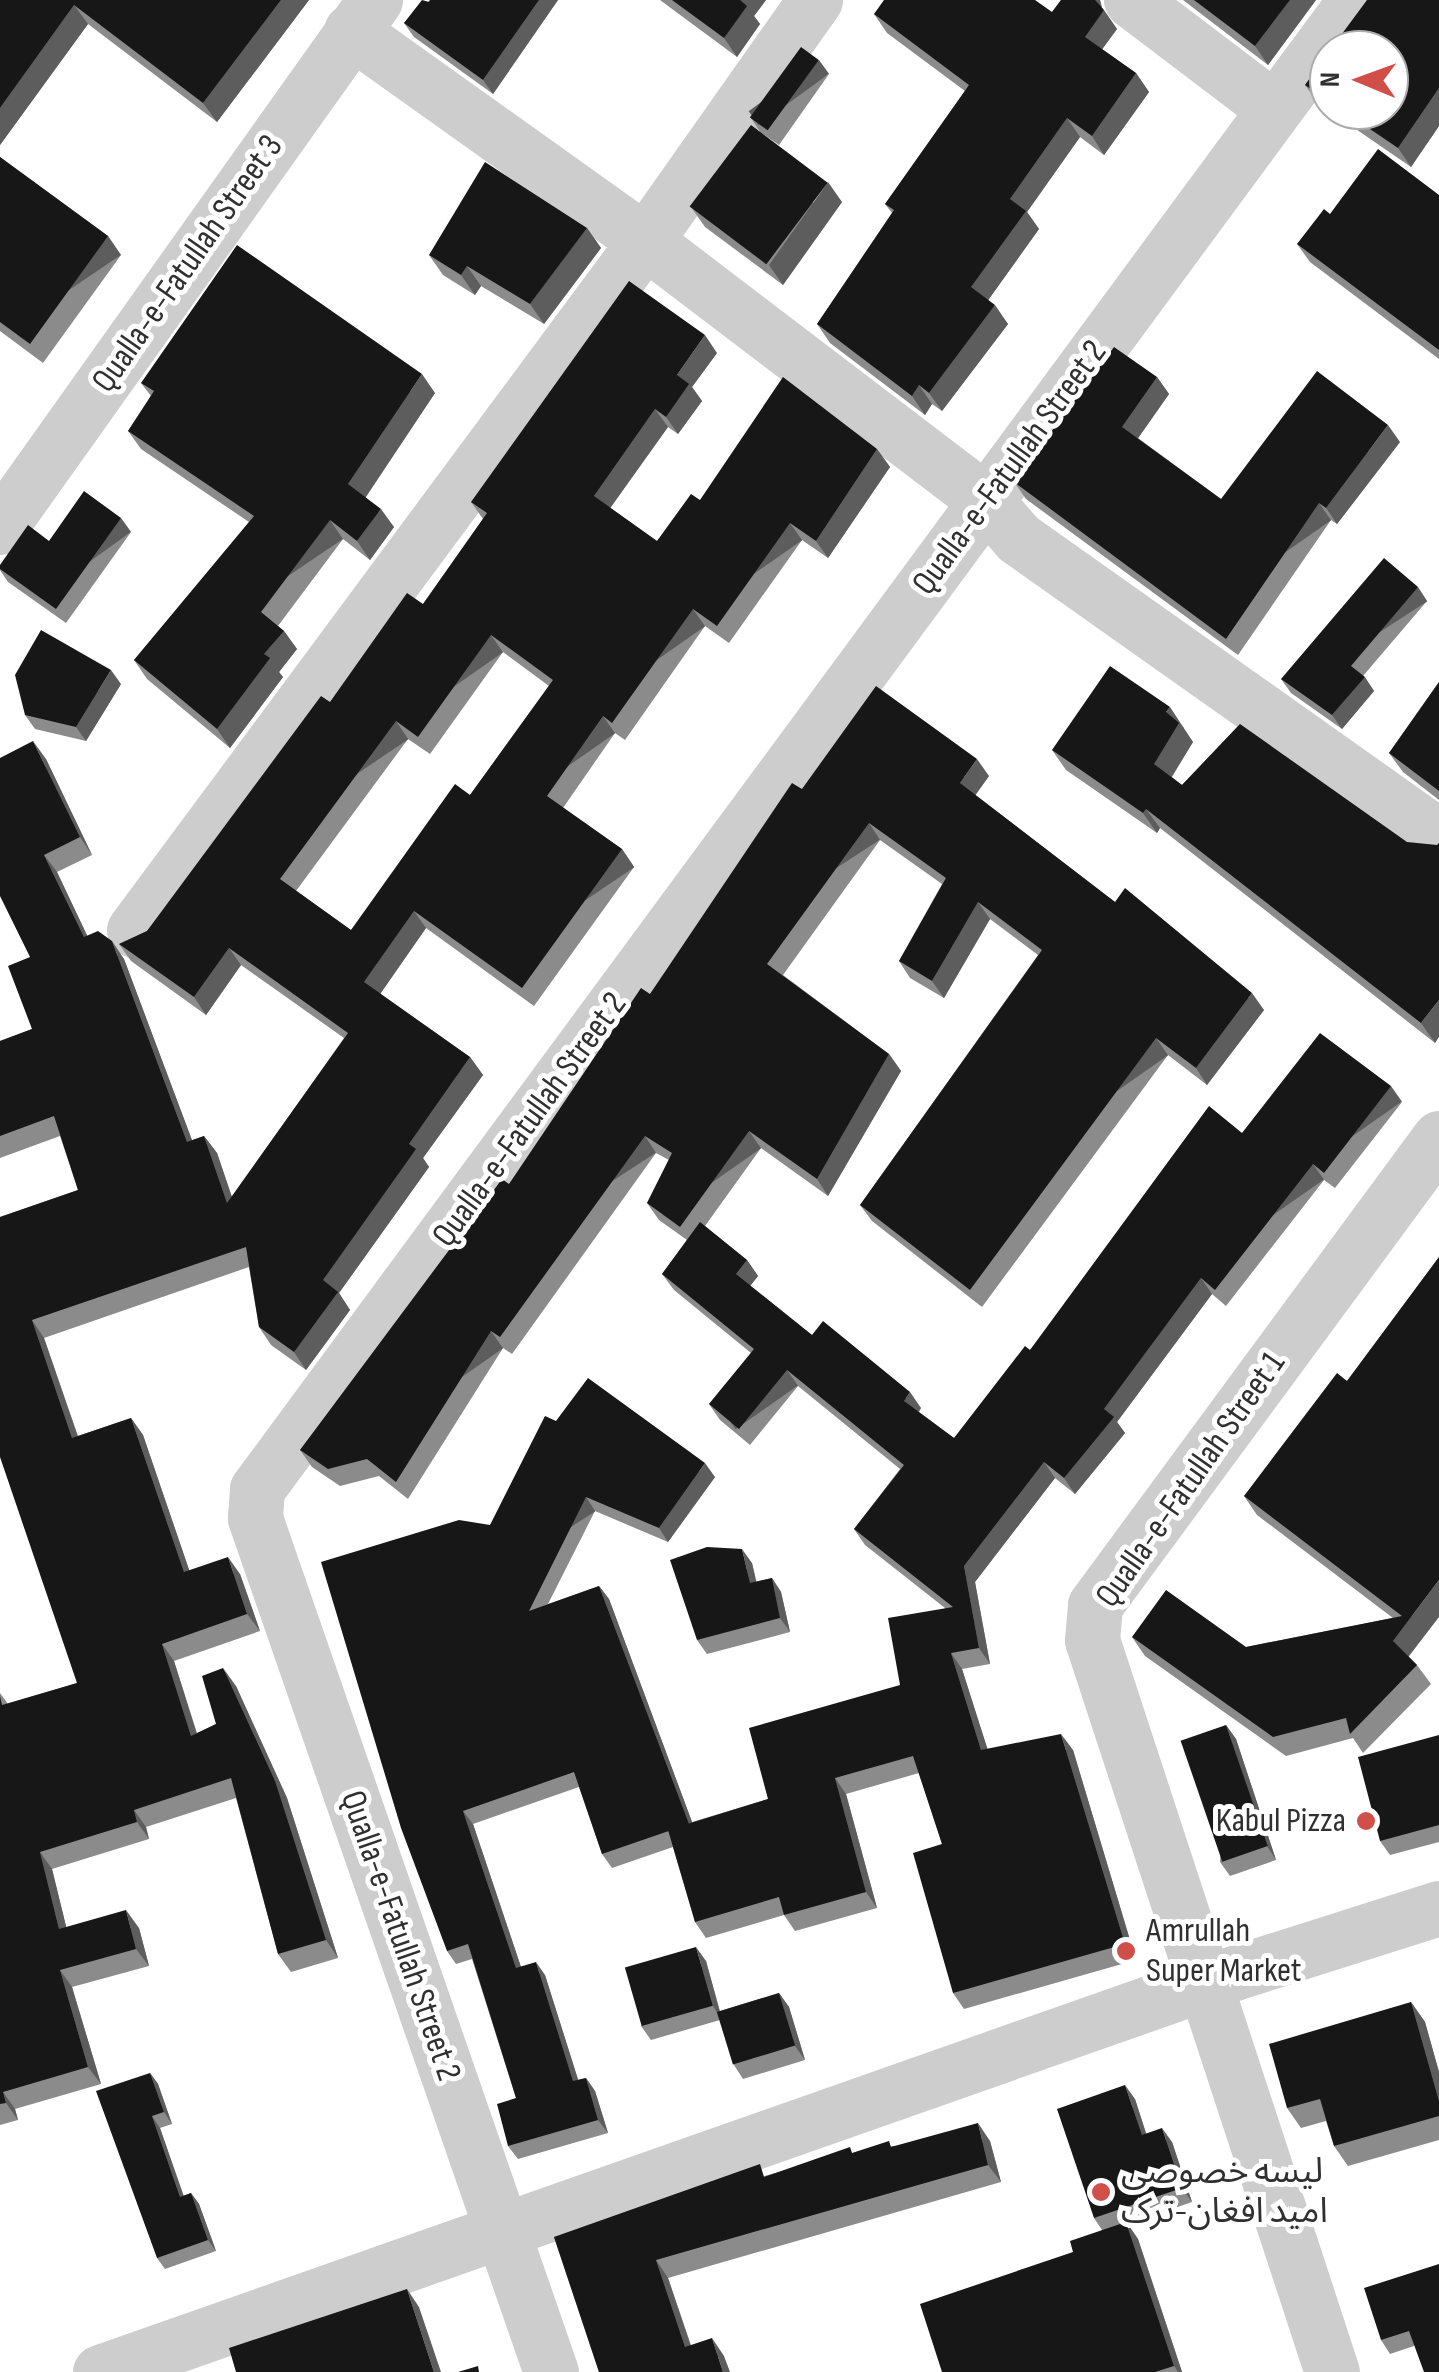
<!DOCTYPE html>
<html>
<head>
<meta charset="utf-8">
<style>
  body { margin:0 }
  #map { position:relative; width:1439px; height:2372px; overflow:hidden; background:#fff; font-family:"Sofia Sans Condensed","Noto Sans Arabic",sans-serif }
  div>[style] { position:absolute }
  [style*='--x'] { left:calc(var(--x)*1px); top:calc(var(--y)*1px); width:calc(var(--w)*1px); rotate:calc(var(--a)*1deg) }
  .minor>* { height:55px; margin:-27.5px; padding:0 27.5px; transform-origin:27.5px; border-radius:27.5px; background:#cdcdcd }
  .wall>* { inset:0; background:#8b8b8b }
  .shaded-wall>* { inset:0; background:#5d5d5d; transform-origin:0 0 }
  .building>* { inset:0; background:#171717; transform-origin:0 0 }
  .dots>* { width:28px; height:28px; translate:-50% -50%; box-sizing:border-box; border:5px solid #fff; border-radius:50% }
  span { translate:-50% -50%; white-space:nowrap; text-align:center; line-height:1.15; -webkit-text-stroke:10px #fff; paint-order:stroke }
  .street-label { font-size:35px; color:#303030 }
  .poi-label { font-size:35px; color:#303030 }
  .right { translate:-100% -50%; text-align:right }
  .left { translate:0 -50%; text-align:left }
  .north { position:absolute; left:1309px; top:30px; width:100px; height:100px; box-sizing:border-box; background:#fff; border:2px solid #acacac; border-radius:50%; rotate:271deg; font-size:28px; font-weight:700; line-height:40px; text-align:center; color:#303030 }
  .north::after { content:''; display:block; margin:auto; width:35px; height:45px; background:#d04f49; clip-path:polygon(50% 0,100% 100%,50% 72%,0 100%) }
</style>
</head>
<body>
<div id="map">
  <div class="minor">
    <i style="--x:1131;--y:0;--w:177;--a:37.2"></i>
    <i style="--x:351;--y:31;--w:361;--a:35.5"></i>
    <i style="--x:645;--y:241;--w:430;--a:37.3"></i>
    <i style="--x:987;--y:502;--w:48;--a:49.3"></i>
    <i style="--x:1018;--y:538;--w:516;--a:35.29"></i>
    <i style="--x:0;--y:527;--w:647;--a:-54.57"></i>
    <i style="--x:134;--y:930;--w:858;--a:-53.44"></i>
    <i style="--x:645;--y:241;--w:295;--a:-54.8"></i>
    <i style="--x:100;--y:2372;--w:1202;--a:-19.38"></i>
    <i style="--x:1234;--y:1973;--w:215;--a:-17.6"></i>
    <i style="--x:551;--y:2372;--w:904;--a:-109.12"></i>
    <i style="--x:255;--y:1518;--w:29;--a:-86"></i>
    <i style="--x:257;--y:1489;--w:1850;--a:-53.59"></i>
    <i style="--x:1332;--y:2372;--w:770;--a:-108.15"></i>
    <i style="--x:1092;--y:1640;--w:35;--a:-85"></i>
    <i style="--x:1095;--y:1605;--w:580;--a:-53.62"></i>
  </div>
  <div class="wall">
    <i style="clip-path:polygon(0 0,309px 0,217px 122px,88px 24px,0 145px)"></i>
    <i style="clip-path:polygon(430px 0,558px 0,493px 94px,414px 37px,404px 23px)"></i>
    <i style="clip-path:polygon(660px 0,766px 0,754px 16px,760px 24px,737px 57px)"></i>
    <i style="clip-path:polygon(1061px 0,1100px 0,1102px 8px,1117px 29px,1102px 49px,1136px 73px,1149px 92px,1104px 155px,1080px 137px,1027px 212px,1039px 229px,988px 300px,1008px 324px,942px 411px,932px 404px,925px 415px,830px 343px,817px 324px,892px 213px,885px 204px,965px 91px,887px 33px,874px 14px,1052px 12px)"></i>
    <i style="clip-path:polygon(1183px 0,1316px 0,1268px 65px)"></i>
    <i style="clip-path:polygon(1439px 0,1439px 126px,1411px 167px,1318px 103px,1305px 85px,1329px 52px,1329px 110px,1389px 110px)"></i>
    <i style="clip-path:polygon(829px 74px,779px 145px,760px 132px,751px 118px)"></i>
    <i style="clip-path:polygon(0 157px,108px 236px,121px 255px,43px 363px,0 331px)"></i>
    <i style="clip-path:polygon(1439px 195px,1439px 359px,1310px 262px,1297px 244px,1330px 214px)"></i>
    <i style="clip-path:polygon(842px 202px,783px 285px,705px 227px,691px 207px)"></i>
    <i style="clip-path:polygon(587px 228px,601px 248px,544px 324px,481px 286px,475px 295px,443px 275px,429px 255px)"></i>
    <i style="clip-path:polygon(evenodd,717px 353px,692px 387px,702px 401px,678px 434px,668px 427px,610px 508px,657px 541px,700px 500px,877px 449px,890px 467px,828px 558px,802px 540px,729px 643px,705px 626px,625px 740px,615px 733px,563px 808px,622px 849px,634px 867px,534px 1006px,426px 928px,380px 994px,470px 1057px,483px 1075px,423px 1158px,429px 1167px,339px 1293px,350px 1310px,306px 1370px,271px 1345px,259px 1327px,249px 1267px,44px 1338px,78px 1436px,131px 1418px,143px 1435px,189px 1570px,240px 1574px,260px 1631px,174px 1661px,197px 1733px,216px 1724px,236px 1686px,287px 1798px,338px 1958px,291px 1972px,278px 1954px,236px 1798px,146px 1827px,149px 1839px,52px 1869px,66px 1927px,139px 1928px,149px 1966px,72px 1987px,101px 2084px,15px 2109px,18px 2120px,0 2125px,0 1693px,8px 1704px,77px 1683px,0 1217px,78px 1190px,60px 1136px,0 1158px,0 1041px,32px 1029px,30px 957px,46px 759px,92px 855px,57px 872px,87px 936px,124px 959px,192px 1140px,204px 1136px,217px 1153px,232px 1197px,344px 1038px,241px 965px,206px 1015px,131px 961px,119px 944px,147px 931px,330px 702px,423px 604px,483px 519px,471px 502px,717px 353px,503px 652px,549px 686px,470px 795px,351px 930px,296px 891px,408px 739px,430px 754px,503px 652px)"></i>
    <i style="clip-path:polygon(1157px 377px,1169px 394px,1138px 438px,1221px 499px,1400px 442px,1337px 524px,1331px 520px,1238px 655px,1026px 499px,1014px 482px)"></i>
    <i style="clip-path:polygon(141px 383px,435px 393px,365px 497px,394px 527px,370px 560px,343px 539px,278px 626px,284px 631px,297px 649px,279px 672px,283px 677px,230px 748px,147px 679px,134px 660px,249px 522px,141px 449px,128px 431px,151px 396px)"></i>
    <i style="clip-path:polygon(131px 532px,66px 623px,8px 582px,0 570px,0 565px,49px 541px)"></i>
    <i style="clip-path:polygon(1427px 601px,1363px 676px,1374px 691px,1342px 729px,1291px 693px,1281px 679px)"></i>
    <i style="clip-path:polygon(1439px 682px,1439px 800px,1403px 772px,1389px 753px)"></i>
    <i style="clip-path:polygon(121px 684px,86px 741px,35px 729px,25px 715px)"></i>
    <i style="clip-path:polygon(1240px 724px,1435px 1043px,1160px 828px,1157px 833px,1066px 770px,1052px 750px,1184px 727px,1183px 728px,1193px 742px,1172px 777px,1182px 785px)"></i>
    <i style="clip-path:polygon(989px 776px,975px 795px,1115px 902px,1264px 1010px,1207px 1085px,1168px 1055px,982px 1307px,872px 1221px,860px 1205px,1038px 955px,990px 919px,944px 998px,910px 978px,899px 961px,942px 884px,880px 840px,783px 975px,889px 1054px,901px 1071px,828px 1196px,761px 1148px,705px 1226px,747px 1260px,758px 1276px,750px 1286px,812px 1335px,921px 1408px,919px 1412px,954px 1438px,1030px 1350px,1242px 1133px,1402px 1102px,1335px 1188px,1324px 1180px,1226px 1306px,1212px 1294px,1117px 1422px,1125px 1433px,1075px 1494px,1055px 1478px,975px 1582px,990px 1664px,962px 1669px,987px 1749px,1073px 1750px,1136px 1960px,964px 2009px,953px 1993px,942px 1844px,919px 1773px,846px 1794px,877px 1908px,795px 1931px,784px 1915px,706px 1938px,695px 1922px,673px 1847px,612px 1868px,602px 1854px,579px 1787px,473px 1824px,521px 1967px,545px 1975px,578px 2080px,586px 2078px,595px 2091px,608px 2133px,518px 2159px,508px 2146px,516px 2098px,472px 1959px,456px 1964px,447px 1951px,490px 1525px,556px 1421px,715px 1477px,668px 1542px,595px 1511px,548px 1604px,599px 1586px,609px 1599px,692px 1822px,768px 1799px,900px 1685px,945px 1608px,865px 1545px,854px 1529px,900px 1469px,798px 1386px,750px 1445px,720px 1420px,709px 1404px,751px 1353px,674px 1290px,662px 1274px,687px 1240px,659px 1220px,647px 1203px,669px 1160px,656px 1153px,512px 1354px,503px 1348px,408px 1499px,379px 1476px,340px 1486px,312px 1467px,300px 1450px,509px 1184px,802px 789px)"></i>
    <i style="clip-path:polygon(1439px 1257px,1409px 1657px,1417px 1665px,1431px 1684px,1363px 1753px,1353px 1738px,1286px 1756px,1145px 1656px,1132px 1637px,1246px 1647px,1393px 1618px,1257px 1515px,1244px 1496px,1347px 1381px)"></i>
    <i style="clip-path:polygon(752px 1563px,756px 1582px,772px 1578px,781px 1592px,790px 1632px,707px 1654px,697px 1640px)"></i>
    <i style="clip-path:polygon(1226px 1725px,1236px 1739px,1276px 1860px,1230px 1876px,1220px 1862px)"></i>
    <i style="clip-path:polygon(1439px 1735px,1439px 1842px,1390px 1855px,1380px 1841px)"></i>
    <i style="clip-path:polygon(706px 1961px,720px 2011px,779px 1993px,789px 2007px,805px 2060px,743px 2079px,734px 2065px,720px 2020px,651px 2040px,641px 2026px)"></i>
    <i style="clip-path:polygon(1411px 2002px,1425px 2022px,1439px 2072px,1439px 2140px,1348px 2166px,1334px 2146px,1326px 2121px,1301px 2128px,1287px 2108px)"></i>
    <i style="clip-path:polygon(150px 2073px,158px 2084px,172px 2124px,160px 2128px,183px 2196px,191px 2193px,199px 2204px,216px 2251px,165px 2269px,157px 2258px)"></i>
    <i style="clip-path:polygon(1135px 2099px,1146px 2133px,1172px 2142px,1192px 2202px,1128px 2224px,1138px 2239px,1182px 2372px,942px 2372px,1073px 2252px,1102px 2230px,1094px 2218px)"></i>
    <i style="clip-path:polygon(990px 2141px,1001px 2182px,668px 2278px,691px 2345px,724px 2356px,599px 2372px,554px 2237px,768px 2175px,854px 2153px,893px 2146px)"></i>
    <i style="clip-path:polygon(1439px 2264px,1414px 2346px,1390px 2354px,1381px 2340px)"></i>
  </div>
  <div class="shaded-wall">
    <i style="clip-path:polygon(281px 0,309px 0,217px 122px,203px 103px)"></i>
    <i style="clip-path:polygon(539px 0,558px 0,493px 94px,483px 80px)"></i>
    <i style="clip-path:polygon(740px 0,766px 0,754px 16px,760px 24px,737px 57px,724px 38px)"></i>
    <i style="clip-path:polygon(1094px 0,1100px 0,1103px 12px,1104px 10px,1117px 29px,1098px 55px,1085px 37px)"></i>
    <i style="clip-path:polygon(1290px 0,1316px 0,1268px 65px,1255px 46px)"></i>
    <i style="clip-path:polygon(74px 5px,88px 24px,0 145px,0 108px)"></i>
    <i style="left:819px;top:60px;width:17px;height:87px;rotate:54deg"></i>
    <i style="clip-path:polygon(1136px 73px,1149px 92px,1104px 155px,1092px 136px)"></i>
    <i style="clip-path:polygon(1439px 88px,1439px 126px,1411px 167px,1398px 148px)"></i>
    <i style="clip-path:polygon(1067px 118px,1080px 137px,1027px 212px,1039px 229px,984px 306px,971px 287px,1010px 199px)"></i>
    <i style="clip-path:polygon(828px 182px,842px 202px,783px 285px,769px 265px)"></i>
    <i style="clip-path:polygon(587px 228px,601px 248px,544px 324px,530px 304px)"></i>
    <i style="left:108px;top:236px;width:23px;height:133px;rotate:56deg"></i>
    <i style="clip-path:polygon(467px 266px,481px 286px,475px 295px,461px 275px)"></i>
    <i style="clip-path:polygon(995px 305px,1008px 324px,942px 411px,929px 393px)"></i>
    <i style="clip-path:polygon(705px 335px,717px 353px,692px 387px,702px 401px,678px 434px,666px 417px,677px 375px)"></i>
    <i style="clip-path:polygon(422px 374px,435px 393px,362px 503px,348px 484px)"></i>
    <i style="clip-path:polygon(1157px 377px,1169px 394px,1134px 444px,1122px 427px)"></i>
    <i style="clip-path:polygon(919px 385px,932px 404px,925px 415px,912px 396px)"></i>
    <i style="clip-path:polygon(655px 409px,668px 427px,606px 514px,594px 496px)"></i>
    <i style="clip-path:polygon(1388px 425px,1400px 442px,1337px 524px,1326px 508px)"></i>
    <i style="clip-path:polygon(877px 449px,890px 467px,828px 558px,816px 541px)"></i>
    <i style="left:1319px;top:503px;width:21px;height:165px;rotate:55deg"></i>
    <i style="clip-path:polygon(381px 509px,394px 527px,370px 560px,357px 541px)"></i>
    <i style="left:121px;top:518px;width:17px;height:112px;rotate:54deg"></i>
    <i style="left:330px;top:520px;width:23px;height:115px;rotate:56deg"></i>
    <i style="left:790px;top:523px;width:21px;height:126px;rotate:55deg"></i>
    <i style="left:1418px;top:587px;width:17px;height:104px;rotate:57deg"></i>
    <i style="left:693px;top:609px;width:21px;height:140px;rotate:55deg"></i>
    <i style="clip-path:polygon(284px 631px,297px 649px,279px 672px,283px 677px,230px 748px,217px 729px,264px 654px)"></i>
    <i style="left:491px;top:635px;width:21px;height:125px;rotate:55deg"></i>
    <i style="clip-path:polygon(111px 670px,121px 684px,86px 741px,76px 727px)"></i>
    <i style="clip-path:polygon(1365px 677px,1374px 691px,1342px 729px,1332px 715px)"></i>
    <i style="clip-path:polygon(1170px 707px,1193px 742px,1167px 784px,1154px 764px,1166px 712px)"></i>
    <i style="left:603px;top:716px;width:21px;height:98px;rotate:55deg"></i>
    <i style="left:396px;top:721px;width:22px;height:196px;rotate:56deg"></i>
    <i style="clip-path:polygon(33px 741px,46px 759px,92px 855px,80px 837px)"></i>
    <i style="clip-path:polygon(977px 759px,989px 776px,972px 800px,960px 783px)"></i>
    <i style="clip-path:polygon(1146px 809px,1160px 828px,1157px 833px,1143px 813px)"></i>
    <i style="left:869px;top:823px;width:20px;height:174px;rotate:57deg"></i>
    <i style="left:622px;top:849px;width:22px;height:171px;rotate:56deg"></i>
    <i style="clip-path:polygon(44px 855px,57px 872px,96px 954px,84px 937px)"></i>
    <i style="clip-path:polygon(978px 902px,990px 919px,944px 998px,932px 981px)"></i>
    <i style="clip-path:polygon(414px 911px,426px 928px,376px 1000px,364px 982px)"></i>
    <i style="clip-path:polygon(112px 941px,124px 959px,199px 1159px,187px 1142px)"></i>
    <i style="clip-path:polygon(229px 948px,241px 965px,206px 1015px,194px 997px)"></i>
    <i style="clip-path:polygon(1252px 993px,1264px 1010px,1207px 1085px,1196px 1068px)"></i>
    <i style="clip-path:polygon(1439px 1000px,1439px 1037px,1435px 1043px,1421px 1023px)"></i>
    <i style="left:1156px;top:1038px;width:21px;height:313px;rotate:55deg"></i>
    <i style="clip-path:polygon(889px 1054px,901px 1071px,828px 1196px,817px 1179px)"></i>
    <i style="clip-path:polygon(470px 1057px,483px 1075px,423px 1158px,429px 1167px,339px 1293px,350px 1310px,306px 1370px,294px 1352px,323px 1280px,409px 1144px)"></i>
    <i style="left:1391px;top:1086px;width:19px;height:110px;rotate:55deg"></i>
    <i style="left:749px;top:1131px;width:21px;height:118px;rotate:55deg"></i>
    <i style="clip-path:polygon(204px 1136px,217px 1153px,240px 1221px,227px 1203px)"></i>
    <i style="left:645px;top:1136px;width:20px;height:248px;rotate:57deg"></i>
    <i style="left:1313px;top:1164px;width:19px;height:160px;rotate:55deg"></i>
    <i style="clip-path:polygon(747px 1260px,758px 1276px,747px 1290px,736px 1274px)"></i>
    <i style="clip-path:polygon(1201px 1278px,1212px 1294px,1117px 1422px,1125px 1433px,1075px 1494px,1064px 1478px,1104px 1409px)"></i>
    <i style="clip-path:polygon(32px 1320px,44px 1338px,84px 1455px,72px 1438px)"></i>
    <i style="left:491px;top:1331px;width:21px;height:178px;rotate:55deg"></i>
    <i style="left:787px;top:1370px;width:19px;height:76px;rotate:55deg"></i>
    <i style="clip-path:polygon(910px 1392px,921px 1408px,915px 1417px,904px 1401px)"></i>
    <i style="clip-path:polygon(131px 1418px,143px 1435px,196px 1590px,184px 1572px)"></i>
    <i style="clip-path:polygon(1044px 1462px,1055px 1478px,975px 1582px,990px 1664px,979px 1648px,964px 1566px)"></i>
    <i style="clip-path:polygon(705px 1463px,715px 1477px,668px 1542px,659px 1528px)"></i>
    <i style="left:586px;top:1497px;width:17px;height:127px;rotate:57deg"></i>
    <i style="clip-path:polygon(742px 1549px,752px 1563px,760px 1597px,750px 1583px)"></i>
    <i style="clip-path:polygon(228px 1557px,240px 1574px,260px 1631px,247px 1614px)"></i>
    <i style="clip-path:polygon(772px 1578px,781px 1592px,790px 1632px,780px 1618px)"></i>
    <i style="clip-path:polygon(1439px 1580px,1439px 1617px,1406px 1660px,1393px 1641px)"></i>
    <i style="clip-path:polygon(599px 1586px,609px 1599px,698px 1838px,689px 1825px)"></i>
    <i style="clip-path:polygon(162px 1644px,174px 1661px,203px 1754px,191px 1736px)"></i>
    <i style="clip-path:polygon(951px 1653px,962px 1669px,993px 1766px,981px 1750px)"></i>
    <i style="clip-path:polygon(223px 1668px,236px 1686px,287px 1798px,338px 1958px,326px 1940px)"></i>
    <i style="clip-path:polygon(1226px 1725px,1236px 1739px,1276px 1860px,1267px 1846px)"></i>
    <i style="clip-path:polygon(1061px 1734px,1073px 1750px,1136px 1960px,1125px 1944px)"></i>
    <i style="clip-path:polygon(835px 1778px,846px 1794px,877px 1908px,866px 1892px)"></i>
    <i style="clip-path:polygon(134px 1810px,146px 1827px,149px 1839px,137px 1822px)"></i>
    <i style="clip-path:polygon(463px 1811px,473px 1824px,526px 1982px,516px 1968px)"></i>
    <i style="clip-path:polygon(40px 1852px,52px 1869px,71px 1946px,59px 1929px)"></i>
    <i style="clip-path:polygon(126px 1910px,139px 1928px,149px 1966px,136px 1949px)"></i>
    <i style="clip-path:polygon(696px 1947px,706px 1961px,722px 2020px,713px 2006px)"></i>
    <i style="clip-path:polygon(536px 1962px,545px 1975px,583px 2095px,573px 2081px)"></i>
    <i style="clip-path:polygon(60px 1970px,72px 1987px,101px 2084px,88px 2067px)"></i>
    <i style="clip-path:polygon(779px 1993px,789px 2007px,805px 2060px,795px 2046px)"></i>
    <i style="clip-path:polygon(1411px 2002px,1425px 2022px,1439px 2072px,1439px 2101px)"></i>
    <i style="clip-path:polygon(150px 2073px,158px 2084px,172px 2124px,164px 2112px)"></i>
    <i style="clip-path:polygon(586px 2078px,595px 2091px,608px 2133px,598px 2120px)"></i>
    <i style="clip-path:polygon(1125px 2085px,1135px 2099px,1151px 2149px,1142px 2135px)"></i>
    <i style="clip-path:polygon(3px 2092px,15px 2109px,18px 2120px,6px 2103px)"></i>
    <i style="clip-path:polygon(152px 2116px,160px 2128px,188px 2208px,180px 2197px)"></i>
    <i style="clip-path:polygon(978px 2123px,990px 2141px,1001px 2182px,988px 2165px)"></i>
    <i style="clip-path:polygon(1162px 2128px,1172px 2142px,1192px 2202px,1182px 2188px)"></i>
    <i style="clip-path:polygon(191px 2193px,199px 2204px,216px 2251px,208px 2240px)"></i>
    <i style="clip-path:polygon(1126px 2222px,1138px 2239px,1182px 2372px,1178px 2372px,1174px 2366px)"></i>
    <i style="clip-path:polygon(656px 2260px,668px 2278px,697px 2365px,685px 2347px)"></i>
    <i style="clip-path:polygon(407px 2289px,419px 2307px,441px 2372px,434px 2372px)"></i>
    <i style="clip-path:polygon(712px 2338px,724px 2356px,730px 2372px,723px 2372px)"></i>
  </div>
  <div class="building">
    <i style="clip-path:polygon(0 0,281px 0,203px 103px,74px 5px,0 108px)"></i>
    <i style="clip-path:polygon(422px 0,429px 2px,430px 0,539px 0,483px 80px,404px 23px)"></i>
    <i style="clip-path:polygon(672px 0,740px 0,747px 6px,724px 38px)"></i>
    <i style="clip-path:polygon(884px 0,1035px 0,1052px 12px,1061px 0,1095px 0,1104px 10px,1085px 37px,1136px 73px,1092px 136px,1067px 118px,1010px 199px,1026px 211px,971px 287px,995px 305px,929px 393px,919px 385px,912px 396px,817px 324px,894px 210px,885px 204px,969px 85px,874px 14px)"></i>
    <i style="clip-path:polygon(1194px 0,1290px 0,1255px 46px)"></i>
    <i style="clip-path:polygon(1367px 0,1439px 0,1439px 88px,1398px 148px,1342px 110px,1389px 110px,1389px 50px,1330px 50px)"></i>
    <i style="left:801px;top:47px;width:22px;height:87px;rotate:36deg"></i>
    <i style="clip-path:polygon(1329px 52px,1329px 101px,1305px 85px)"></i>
    <i style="left:751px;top:125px;width:96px;height:102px;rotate:37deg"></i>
    <i style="clip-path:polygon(1378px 149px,1439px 195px,1439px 350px,1297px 244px,1324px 209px,1330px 214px)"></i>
    <i style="clip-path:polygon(0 157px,108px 236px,30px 344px,0 322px)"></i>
    <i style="clip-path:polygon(485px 162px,587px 228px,530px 304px,467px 266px,461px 275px,429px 255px)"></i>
    <i style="clip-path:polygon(237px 245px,422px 374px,348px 484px,381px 509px,357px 541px,330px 520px,261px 612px,284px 631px,264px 654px,270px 658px,217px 729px,134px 660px,254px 516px,128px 431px,154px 391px,141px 383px)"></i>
    <i style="clip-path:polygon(evenodd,629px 281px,705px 335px,677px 375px,689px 384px,666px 417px,655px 409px,594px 496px,657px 541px,691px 494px,700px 500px,783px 377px,877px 449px,816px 541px,790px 523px,717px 626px,693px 609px,612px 723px,603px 716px,547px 796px,622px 849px,522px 988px,414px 911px,364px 982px,470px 1057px,409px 1144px,416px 1149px,323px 1280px,338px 1292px,294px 1352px,259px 1327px,246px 1247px,32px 1320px,72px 1438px,131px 1418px,184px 1572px,228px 1557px,247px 1614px,162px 1644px,191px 1736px,216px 1724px,202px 1676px,223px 1668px,275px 1781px,326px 1940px,278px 1954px,231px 1778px,134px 1810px,137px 1822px,40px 1852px,59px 1929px,126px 1910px,136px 1949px,60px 1970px,88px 2067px,3px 2092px,6px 2103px,0 2104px,0 1696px,2px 1705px,77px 1683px,0 1457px,0 1217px,78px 1190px,54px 1116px,0 1136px,0 1041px,32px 1029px,8px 966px,30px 957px,0 896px,0 758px,33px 741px,80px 837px,44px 855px,84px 937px,98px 931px,112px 941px,187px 1142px,204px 1136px,227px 1203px,348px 1033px,229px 948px,194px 997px,119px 944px,147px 931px,321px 696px,330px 702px,407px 593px,423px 604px,487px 513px,471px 502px,629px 281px,491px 635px,553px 680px,470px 795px,455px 784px,351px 930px,280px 879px,396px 721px,418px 737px,491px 635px)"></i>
    <i style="clip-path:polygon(1114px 347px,1157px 377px,1122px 427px,1221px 499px,1317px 371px,1388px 425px,1326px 508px,1319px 503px,1226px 639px,1014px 482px)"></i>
    <i style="clip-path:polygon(84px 491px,121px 518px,56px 609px,0 569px,0 565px,28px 525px,49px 541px)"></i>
    <i style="clip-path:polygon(1384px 558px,1418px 587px,1351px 666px,1365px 677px,1332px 715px,1281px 679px)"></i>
    <i style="clip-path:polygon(41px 630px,111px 670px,76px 727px,25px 715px,15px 675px)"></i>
    <i style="clip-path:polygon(1110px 666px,1170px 707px,1166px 712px,1179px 723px,1154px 764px,1182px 785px,1240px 724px,1407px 842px,1437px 845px,1439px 843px,1439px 1000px,1421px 1023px,1146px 809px,1143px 813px,1052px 750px)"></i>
    <i style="clip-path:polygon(1439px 682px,1439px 791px,1389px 753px)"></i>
    <i style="clip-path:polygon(876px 686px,977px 759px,960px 783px,1115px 902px,1125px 888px,1252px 993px,1196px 1068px,1156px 1038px,970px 1290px,860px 1205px,1042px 950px,978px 902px,932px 981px,899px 961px,946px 878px,869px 823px,767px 964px,889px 1054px,817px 1179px,749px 1131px,680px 1227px,647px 1203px,672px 1153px,645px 1136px,500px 1337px,491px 1331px,396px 1482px,367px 1459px,328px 1469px,300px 1450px,502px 1179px,509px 1184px,641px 988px,650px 994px,792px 783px,802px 789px)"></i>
    <i style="clip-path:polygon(1320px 1033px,1391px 1086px,1324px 1173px,1313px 1164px,1215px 1290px,1201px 1278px,1104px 1409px,1114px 1417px,1064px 1478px,1044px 1462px,964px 1566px,979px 1648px,951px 1653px,981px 1750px,1061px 1734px,1125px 1944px,953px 1993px,913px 1853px,942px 1844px,913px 1756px,835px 1778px,866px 1892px,784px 1915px,779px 1897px,695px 1922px,668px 1830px,768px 1799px,749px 1728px,900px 1685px,888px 1618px,953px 1607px,854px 1529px,904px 1465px,787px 1370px,739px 1429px,709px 1404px,754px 1349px,662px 1274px,700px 1222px,747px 1260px,736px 1274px,812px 1335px,823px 1321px,910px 1392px,904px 1401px,954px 1438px,1025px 1346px,1030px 1350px,1209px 1106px,1242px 1133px)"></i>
    <i style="clip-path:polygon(1439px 1257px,1439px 1580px,1393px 1641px,1417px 1665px,1350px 1734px,1346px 1718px,1273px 1737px,1132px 1637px,1166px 1590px,1246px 1647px,1402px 1616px,1244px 1496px,1337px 1373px,1347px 1381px)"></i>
    <i style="clip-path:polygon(588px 1378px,705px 1463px,659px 1528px,586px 1497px,529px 1611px,599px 1586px,689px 1824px,602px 1854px,574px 1772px,463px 1811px,516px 1968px,536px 1962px,573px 2081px,586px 2078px,598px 2120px,508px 2146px,497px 2104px,516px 2098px,468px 1944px,447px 1951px,401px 1828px,321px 1562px,459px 1520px,490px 1525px,545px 1416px,556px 1421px)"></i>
    <i style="clip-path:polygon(707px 1547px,742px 1549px,750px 1583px,772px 1578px,780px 1618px,697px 1640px,670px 1560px)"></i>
    <i style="left:1226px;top:1725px;width:128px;height:48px;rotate:71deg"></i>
    <i style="clip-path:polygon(1439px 1735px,1439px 1825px,1380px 1841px,1358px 1757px)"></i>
    <i style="left:696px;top:1947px;width:61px;height:74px;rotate:74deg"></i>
    <i style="left:779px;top:1993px;width:55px;height:65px;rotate:73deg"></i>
    <i style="clip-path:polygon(1411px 2002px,1439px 2101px,1439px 2116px,1334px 2146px,1320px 2099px,1287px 2108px,1269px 2044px)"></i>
    <i style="clip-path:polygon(150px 2073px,164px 2112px,152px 2116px,180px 2197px,191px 2193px,208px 2240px,157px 2258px,96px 2091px)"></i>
    <i style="clip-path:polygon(1125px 2085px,1142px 2135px,1162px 2128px,1182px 2188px,1094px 2218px,1057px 2109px)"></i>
    <i style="clip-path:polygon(978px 2123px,988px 2165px,656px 2260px,685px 2347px,712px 2338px,723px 2372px,599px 2372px,554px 2237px,760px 2164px,764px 2177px,850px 2147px,852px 2153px,889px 2141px,891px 2147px)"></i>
    <i style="clip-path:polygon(1126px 2222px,1174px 2366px,1155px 2372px,942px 2372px,920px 2304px,1073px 2252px,1070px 2241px)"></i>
    <i style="clip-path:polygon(1439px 2264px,1439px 2372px,1424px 2372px,1409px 2331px,1381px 2340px,1364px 2288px)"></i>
    <i style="clip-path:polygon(407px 2289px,434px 2372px,236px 2372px,229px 2348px)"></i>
    <i style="clip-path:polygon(478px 2366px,479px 2372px,458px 2372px)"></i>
  </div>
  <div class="dots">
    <i style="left:1366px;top:1821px;background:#d04f49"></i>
    <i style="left:1126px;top:1951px;background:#d04f49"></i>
    <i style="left:1101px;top:2192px;background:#d04f49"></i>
  </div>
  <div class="street-label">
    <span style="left:188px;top:264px;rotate:-55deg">Qualla-e-Fatullah Street 3</span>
    <span style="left:1010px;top:468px;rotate:-54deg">Qualla-e-Fatullah Street 2</span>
    <span style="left:530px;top:1120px;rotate:-54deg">Qualla-e-Fatullah Street 2</span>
    <span style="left:1191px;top:1480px;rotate:-55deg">Qualla-e-Fatullah Street 1</span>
    <span style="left:400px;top:1936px;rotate:71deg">Qualla-e-Fatullah Street 2</span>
  </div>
  <div class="poi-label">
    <span class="right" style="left:1346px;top:1821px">Kabul Pizza</span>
    <span class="left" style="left:1146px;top:1951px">Amrullah<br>Super Market</span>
    <span class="left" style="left:1121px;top:2192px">لیسه خصوصی<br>امید افغان-ترک</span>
  </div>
  <div class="north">N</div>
</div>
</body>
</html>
